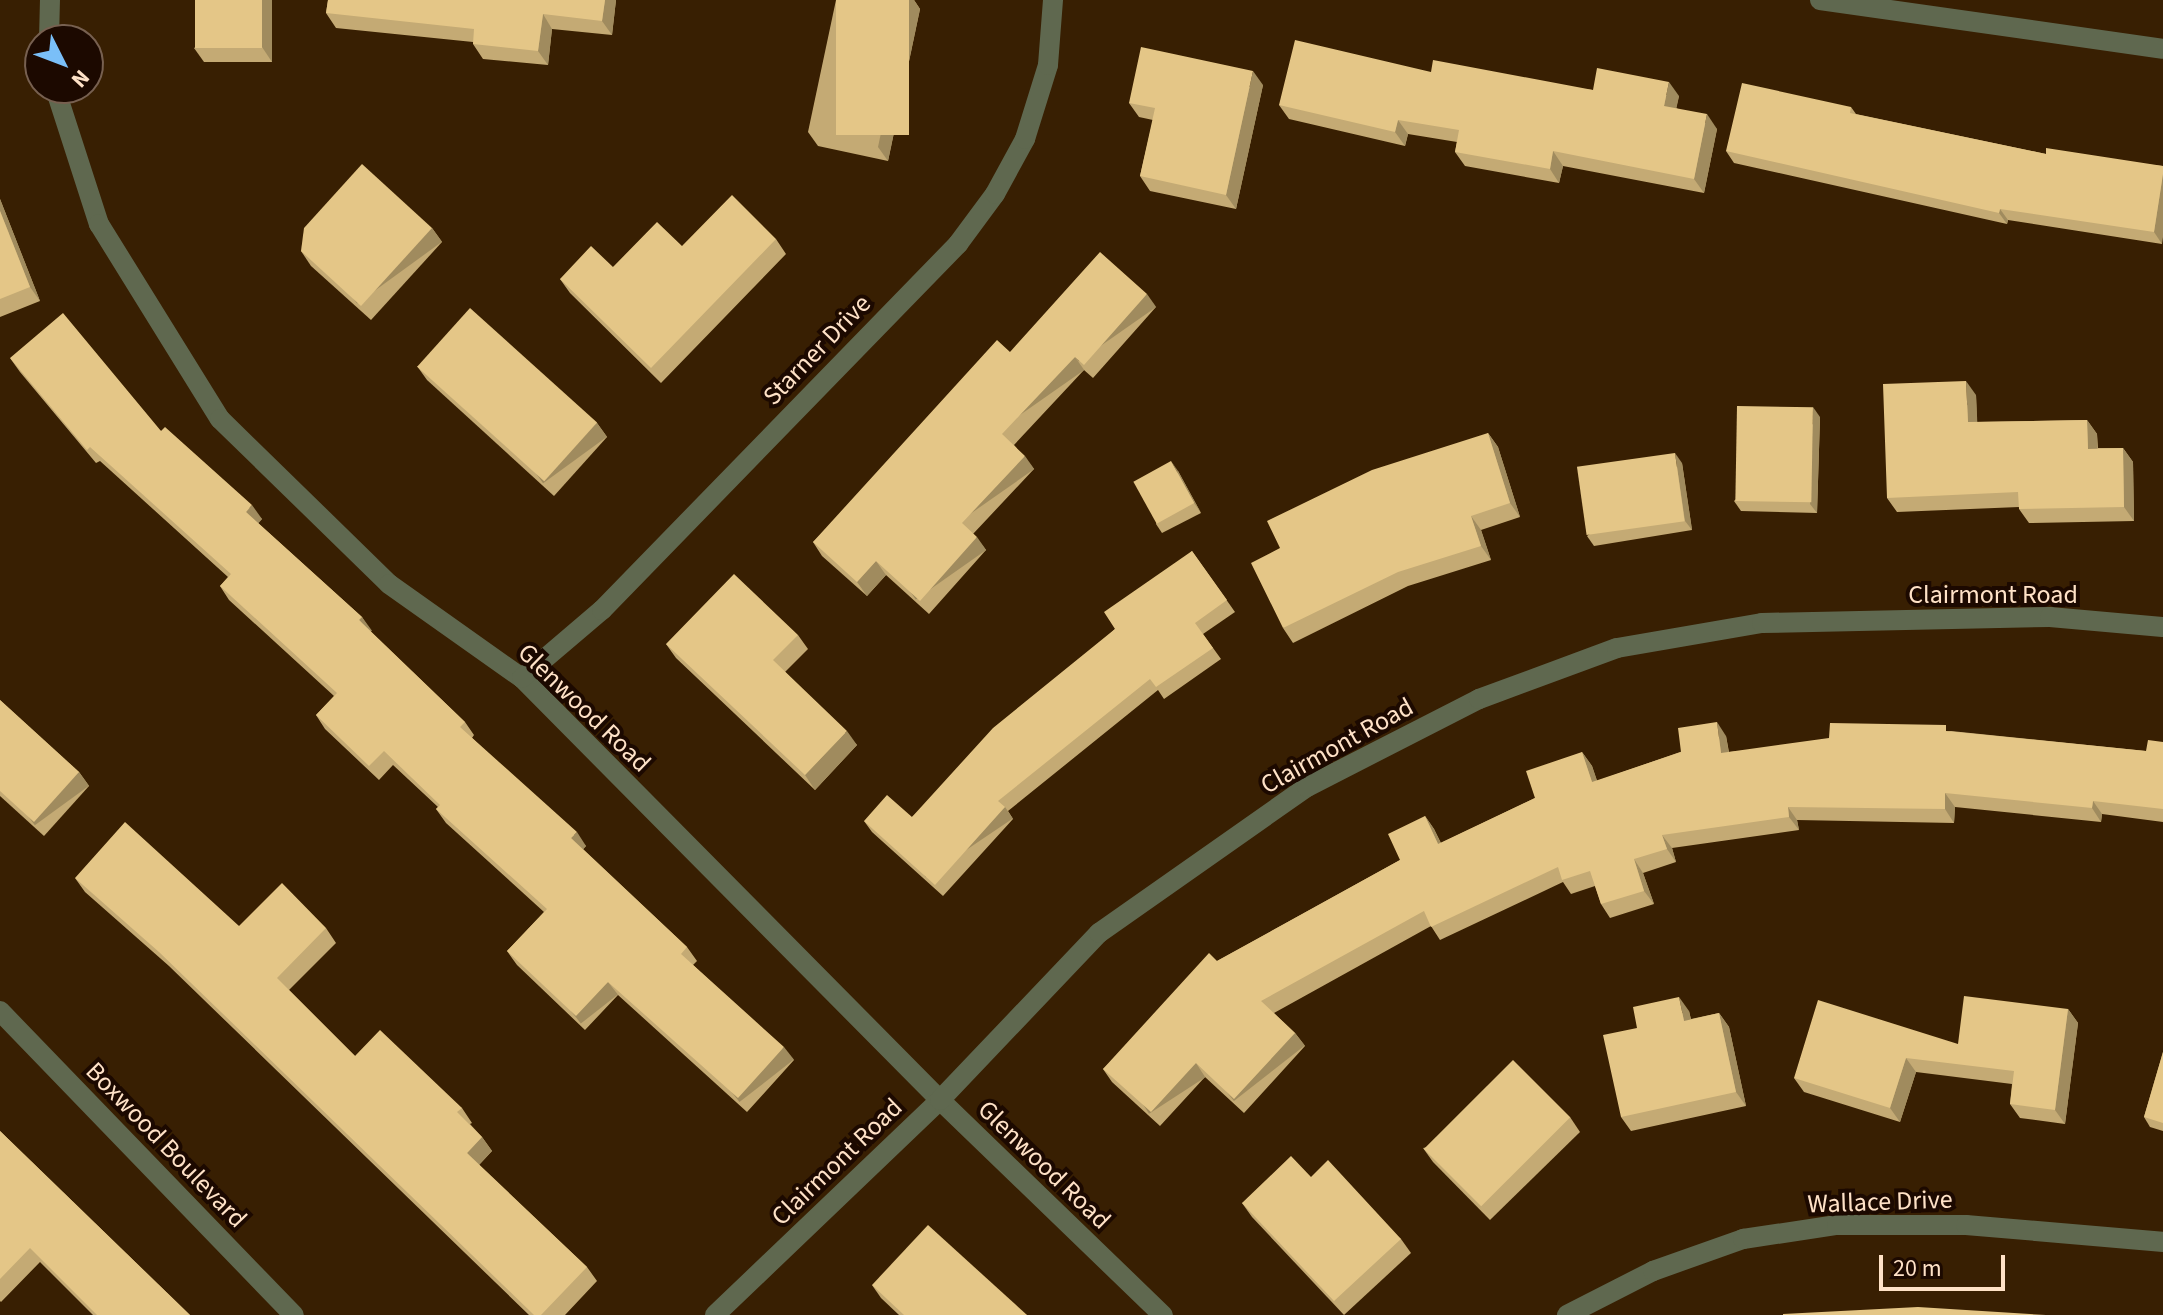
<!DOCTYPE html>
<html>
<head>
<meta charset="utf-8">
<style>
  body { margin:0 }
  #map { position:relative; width:2163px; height:1315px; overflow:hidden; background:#381f02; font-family:"Source Sans 3",sans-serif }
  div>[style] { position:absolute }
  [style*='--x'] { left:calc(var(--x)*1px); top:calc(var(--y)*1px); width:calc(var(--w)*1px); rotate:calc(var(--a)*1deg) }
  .minor>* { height:20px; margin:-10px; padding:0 10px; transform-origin:10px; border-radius:10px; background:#5f684f }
  .wall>* { inset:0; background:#c4aa74 }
  .shaded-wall>* { inset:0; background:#a08b5e; transform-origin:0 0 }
  .building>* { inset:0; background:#e4c687; transform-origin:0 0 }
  span { translate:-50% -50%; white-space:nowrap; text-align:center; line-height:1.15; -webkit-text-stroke:8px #1c0900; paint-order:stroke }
  .street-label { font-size:26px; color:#ffe2c7 }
  .north { position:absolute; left:24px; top:24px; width:80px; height:80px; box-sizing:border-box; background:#1c0900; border:2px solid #776050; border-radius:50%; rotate:132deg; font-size:22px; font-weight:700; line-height:32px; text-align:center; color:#ffe2c7 }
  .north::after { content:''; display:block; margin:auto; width:28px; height:36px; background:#7abff8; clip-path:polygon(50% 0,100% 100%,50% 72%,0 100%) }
  .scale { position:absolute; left:1879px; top:1255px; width:126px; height:36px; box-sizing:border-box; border:4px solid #ffe2c7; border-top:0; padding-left:10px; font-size:24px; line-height:28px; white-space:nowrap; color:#ffe2c7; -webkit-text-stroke:6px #1c0900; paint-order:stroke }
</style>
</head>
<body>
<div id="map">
  <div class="minor">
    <i style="--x:1820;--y:0;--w:346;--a:8.1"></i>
    <i style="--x:49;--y:40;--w:40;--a:-88.6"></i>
    <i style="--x:55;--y:88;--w:143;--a:72.1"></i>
    <i style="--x:99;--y:224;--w:229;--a:58.2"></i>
    <i style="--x:220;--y:419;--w:236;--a:44.3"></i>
    <i style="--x:389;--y:584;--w:163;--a:35.3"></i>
    <i style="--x:522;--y:678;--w:594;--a:45.27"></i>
    <i style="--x:940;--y:1100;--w:310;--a:44"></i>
    <i style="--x:522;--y:678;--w:105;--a:-40.4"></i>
    <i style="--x:602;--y:610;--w:511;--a:-45.79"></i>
    <i style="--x:958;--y:244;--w:62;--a:-53.5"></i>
    <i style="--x:995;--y:194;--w:63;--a:-61.4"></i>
    <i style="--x:1025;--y:139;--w:77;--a:-72.7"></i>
    <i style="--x:1048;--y:65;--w:65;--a:-85.6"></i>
    <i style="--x:0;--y:1011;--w:423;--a:46"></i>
    <i style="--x:715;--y:1315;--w:311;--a:-43.7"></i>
    <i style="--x:940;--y:1100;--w:231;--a:-46.4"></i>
    <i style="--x:1099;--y:933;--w:254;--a:-35.1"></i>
    <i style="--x:1307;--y:787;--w:193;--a:-27.1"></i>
    <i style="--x:1479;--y:699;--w:147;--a:-20.3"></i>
    <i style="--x:1617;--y:648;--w:147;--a:-9.8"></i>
    <i style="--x:1762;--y:623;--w:288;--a:-1.2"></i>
    <i style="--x:2050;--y:617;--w:113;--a:5.1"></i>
    <i style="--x:1567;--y:1315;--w:97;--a:-27.1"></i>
    <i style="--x:1653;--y:1271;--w:96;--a:-19.6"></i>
    <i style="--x:1743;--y:1239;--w:95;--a:-8.5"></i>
    <i style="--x:1837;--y:1225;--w:129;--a:0"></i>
    <i style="--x:1966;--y:1225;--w:198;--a:4.9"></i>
  </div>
  <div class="wall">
    <i style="clip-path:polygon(272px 0,272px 62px,204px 62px,194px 48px)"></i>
    <i style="clip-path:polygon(328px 0,616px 0,612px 35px,552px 29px,548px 65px,483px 59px,473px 44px,473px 42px,336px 28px,326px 13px)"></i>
    <i style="clip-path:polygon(836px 0,914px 0,920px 9px,888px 161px,818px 146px,808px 132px)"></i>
    <i style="clip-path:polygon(1431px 72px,1593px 90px,1679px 96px,1676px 108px,1717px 129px,1704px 193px,1563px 166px,1559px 183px,1465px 166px,1455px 152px,1457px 142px,1408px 134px,1405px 146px,1289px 119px,1279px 105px)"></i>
    <i style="clip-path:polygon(1263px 85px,1236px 209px,1150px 191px,1140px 176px,1153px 120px,1139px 117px,1129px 103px)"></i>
    <i style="clip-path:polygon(1851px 107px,1856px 114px,2046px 154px,2163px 166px,2162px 244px,2008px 220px,2007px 224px,1734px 163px,1726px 151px)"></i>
    <i style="clip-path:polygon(0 199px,40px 301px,0 317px)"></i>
    <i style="clip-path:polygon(432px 228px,442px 242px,371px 320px,311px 266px,301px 251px)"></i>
    <i style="clip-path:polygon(776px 239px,786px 254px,661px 383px,570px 293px,560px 279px,613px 267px,682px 246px)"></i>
    <i style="clip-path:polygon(1156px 307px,1093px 378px,1084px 370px,1014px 445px,1034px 469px,973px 534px,986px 550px,929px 614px,886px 575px,867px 596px,822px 556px,813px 542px,1010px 352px)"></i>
    <i style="clip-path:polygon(10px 358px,161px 431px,262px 519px,258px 523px,362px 617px,371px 632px,465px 722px,474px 735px,472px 738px,586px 846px,583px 849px,687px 947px,697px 961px,693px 965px,794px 1060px,747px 1112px,618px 995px,585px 1030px,517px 965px,507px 951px,544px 912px,446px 823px,436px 809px,438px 807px,393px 765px,379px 780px,325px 729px,316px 715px,334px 696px,229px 600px,220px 586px,228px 577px,100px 461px,96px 463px,20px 372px)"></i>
    <i style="clip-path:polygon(417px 366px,597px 423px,607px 437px,554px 496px,427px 380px)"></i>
    <i style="clip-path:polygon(1976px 395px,1977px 422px,2087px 420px,2097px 434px,2098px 448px,2123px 448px,2133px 462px,2134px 521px,2029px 523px,2019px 509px,2019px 507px,1897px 512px,1887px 498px)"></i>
    <i style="clip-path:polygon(1820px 417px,1817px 513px,1741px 511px,1734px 501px)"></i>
    <i style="clip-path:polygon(1488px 433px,1498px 447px,1520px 517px,1481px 530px,1491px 560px,1408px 586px,1293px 643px,1283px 628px)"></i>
    <i style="clip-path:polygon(1682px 463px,1692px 530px,1594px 546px,1587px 536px)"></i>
    <i style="clip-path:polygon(1178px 471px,1201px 513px,1162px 533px,1156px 524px)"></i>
    <i style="clip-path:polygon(1192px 551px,1235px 612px,1203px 634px,1221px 659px,1164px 699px,1158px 690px,1008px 811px,1013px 819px,943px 896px,872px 832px,864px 821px,912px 817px,1115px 629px)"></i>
    <i style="clip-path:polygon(798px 635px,808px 649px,785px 672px,857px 745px,815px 790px,676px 658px,666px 644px)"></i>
    <i style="clip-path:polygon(0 700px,79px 772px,89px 786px,44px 836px,0 796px)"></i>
    <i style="clip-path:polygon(1951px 731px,2146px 751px,2163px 742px,2163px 822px,2102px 814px,2101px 822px,1955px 807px,1954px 823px,1797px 820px,1799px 830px,1672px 848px,1676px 862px,1643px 873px,1654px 904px,1610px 918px,1601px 904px,1595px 886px,1571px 894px,1563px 882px,1440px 940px,1431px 926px,1274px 1013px,1295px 1033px,1305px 1046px,1244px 1113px,1205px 1077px,1160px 1126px,1112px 1082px,1103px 1069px,1217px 961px,1400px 860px,1425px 816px,1434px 829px,1441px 843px,1535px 798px,1582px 752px,1592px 766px,1597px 781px,1726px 736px,1729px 752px)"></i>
    <i style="clip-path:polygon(75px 878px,239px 926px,326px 928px,336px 943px,289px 990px,355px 1056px,462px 1108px,472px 1123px,470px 1124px,482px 1137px,492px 1151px,479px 1165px,587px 1267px,597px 1281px,565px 1315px,529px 1315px,169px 966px,85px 892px)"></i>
    <i style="clip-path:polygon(2068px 1009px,2078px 1023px,2065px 1124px,2020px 1118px,2010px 1104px,2012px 1084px,1916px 1072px,1900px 1122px,1804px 1092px,1794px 1078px,1958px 1044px)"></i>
    <i style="clip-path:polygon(1689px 1011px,1691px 1019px,1719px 1013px,1729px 1027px,1746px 1106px,1631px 1131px,1621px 1117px,1637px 1028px)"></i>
    <i style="clip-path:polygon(2163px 1052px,2163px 1131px,2150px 1127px,2144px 1117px)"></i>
    <i style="clip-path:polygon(1570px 1117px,1580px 1132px,1490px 1220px,1433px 1162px,1423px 1148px)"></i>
    <i style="clip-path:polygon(0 1131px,190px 1315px,93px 1315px,40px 1262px,1px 1302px,0 1301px)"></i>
    <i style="clip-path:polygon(1311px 1177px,1401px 1239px,1411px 1253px,1344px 1315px,1252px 1217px,1242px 1203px)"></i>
    <i style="clip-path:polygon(872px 1285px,1027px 1315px,899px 1315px,881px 1298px)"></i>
  </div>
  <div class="shaded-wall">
    <i style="clip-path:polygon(262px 0,272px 0,272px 62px,262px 47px)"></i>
    <i style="clip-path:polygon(605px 0,616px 0,612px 35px,602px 21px)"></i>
    <i style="clip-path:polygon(909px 0,914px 0,920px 9px,888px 161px,878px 147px)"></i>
    <i style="clip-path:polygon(543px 14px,552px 29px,548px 65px,538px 51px)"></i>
    <i style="clip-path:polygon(1253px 71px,1263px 85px,1236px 209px,1226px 195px)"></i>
    <i style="clip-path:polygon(1669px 82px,1679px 96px,1674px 120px,1664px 106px)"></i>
    <i style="clip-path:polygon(1707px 114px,1717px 129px,1704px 193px,1694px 179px)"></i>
    <i style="clip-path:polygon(1398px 120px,1408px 134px,1405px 146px,1395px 132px)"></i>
    <i style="clip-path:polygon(1553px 151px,1563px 166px,1559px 183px,1550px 169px)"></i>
    <i style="clip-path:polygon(2163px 174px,2163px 237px,2162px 244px,2154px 232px)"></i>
    <i style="clip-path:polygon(0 199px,40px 301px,30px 287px,0 211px)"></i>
    <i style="clip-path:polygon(2000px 209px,2008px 220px,2007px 224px,1999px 213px)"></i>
    <i style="left:432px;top:228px;width:17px;height:105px;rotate:54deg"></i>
    <i style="left:1147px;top:294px;width:16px;height:95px;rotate:55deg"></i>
    <i style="left:1075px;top:357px;width:16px;height:106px;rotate:55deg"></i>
    <i style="clip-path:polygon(1966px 381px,1976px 395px,1978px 437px,1968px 422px)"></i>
    <i style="clip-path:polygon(1813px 407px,1820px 417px,1817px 513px,1810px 504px)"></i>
    <i style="clip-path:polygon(2087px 420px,2097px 434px,2098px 463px,2088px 449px)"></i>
    <i style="left:597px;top:423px;width:17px;height:79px;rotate:54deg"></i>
    <i style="clip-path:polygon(1488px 433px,1498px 447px,1520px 517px,1510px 503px)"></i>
    <i style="clip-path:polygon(2123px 448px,2133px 462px,2134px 521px,2124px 507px)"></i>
    <i style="clip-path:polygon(1675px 453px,1682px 463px,1692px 530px,1685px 521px)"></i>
    <i style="left:1025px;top:456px;width:16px;height:92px;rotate:55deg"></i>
    <i style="clip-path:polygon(1171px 461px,1178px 471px,1201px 513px,1194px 503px)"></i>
    <i style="clip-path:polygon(252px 505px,262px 519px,256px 526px,246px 512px)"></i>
    <i style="clip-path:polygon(1471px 516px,1481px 530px,1491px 560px,1481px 546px)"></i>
    <i style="left:977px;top:537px;width:16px;height:86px;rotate:55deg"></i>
    <i style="clip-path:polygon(876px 561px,886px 575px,867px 596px,857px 582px)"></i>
    <i style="left:362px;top:617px;width:17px;height:4px;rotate:54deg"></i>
    <i style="clip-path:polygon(1717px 722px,1726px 736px,1731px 766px,1721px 753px)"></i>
    <i style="clip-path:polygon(847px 731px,857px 745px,815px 790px,805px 775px)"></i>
    <i style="clip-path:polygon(1582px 752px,1592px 766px,1602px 795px,1592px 782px)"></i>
    <i style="left:79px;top:772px;width:17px;height:67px;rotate:54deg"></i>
    <i style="clip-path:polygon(1945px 793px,1955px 807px,1954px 823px,1945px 809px)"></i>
    <i style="clip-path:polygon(2093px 801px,2102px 814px,2101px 822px,2092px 808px)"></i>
    <i style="left:1005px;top:807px;width:14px;height:105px;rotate:56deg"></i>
    <i style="clip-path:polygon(1788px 807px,1797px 820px,1799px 830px,1789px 817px)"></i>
    <i style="clip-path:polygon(1425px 816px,1434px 829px,1448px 858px,1438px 844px)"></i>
    <i style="clip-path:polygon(577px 832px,586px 846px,581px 852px,571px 838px)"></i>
    <i style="clip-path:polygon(1662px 835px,1672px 848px,1676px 862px,1667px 849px)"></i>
    <i style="clip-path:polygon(1634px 859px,1643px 873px,1654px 904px,1644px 891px)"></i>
    <i style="left:608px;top:982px;width:16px;height:47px;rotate:52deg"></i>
    <i style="clip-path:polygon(1679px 997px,1689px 1011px,1694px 1035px,1684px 1021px)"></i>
    <i style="clip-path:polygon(2068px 1009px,2078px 1023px,2065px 1124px,2055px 1110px)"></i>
    <i style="clip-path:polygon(1719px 1013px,1729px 1027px,1746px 1106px,1736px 1092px)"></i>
    <i style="left:1295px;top:1033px;width:16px;height:90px;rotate:52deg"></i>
    <i style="left:784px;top:1047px;width:16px;height:69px;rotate:52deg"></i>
    <i style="clip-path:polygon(1906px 1058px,1916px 1072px,1900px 1122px,1890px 1108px)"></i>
    <i style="left:1196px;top:1063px;width:17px;height:67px;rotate:57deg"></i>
    <i style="clip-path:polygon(482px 1137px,492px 1151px,477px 1167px,467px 1153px)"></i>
  </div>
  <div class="building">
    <i style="left:195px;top:0;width:67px;height:48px"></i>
    <i style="clip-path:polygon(328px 0,605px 0,602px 21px,543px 14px,538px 51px,473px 44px,474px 29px,326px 13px)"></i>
    <i style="left:836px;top:0;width:73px;height:135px"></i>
    <i style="clip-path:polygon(1295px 40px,1431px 72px,1433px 60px,1593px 90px,1597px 68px,1669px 82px,1664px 106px,1707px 114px,1694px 179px,1553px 151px,1550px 169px,1455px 152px,1459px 130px,1398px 120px,1395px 132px,1279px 105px)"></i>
    <i style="clip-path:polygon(1141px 47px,1253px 71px,1226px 195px,1140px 176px,1155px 108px,1129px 103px)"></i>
    <i style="clip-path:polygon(1742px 83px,1851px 107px,1850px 113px,2046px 154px,2046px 148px,2163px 166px,2163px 174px,2154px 232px,2000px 209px,1999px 213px,1726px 151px)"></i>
    <i style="clip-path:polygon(362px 164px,432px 228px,361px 306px,301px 251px,304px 228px)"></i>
    <i style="clip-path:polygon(732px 195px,776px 239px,651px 368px,560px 279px,591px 246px,613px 267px,657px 222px,682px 246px)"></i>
    <i style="clip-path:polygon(0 211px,30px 287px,0 299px)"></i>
    <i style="clip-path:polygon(1100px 252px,1147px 294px,1084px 365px,1075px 357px,1002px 434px,1025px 456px,962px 523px,977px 537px,920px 601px,876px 561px,857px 582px,813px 542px,997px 340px,1010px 352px)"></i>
    <i style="left:470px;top:308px;width:171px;height:79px;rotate:42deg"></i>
    <i style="clip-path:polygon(63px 313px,161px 431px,165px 427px,252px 505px,246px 512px,362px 617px,359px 620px,465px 722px,460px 727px,577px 832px,571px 838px,687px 947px,681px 954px,784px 1047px,738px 1098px,608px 982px,576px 1016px,507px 951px,547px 909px,436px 809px,440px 805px,384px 751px,369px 766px,316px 715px,337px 693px,220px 586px,231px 574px,90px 447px,87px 450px,10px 358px)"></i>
    <i style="clip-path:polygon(1966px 381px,1968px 422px,2087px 420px,2088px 449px,2123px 448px,2124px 507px,2019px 509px,2018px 492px,1887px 498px,1883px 384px)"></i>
    <i style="left:1737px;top:406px;width:76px;height:95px;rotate:1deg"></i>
    <i style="clip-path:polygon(1488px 433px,1510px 503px,1471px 516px,1481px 546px,1398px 572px,1283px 628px,1251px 563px,1280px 548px,1267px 521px,1372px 470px)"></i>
    <i style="left:1675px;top:453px;width:69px;height:99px;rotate:82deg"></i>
    <i style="left:1171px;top:461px;width:48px;height:43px;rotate:61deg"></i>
    <i style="clip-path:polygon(1192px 551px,1227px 600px,1195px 623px,1213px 648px,1156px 687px,1150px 679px,998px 801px,1005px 807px,935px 885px,864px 821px,887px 795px,912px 817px,993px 728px,1115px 629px,1104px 612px)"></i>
    <i style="clip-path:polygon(734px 574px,798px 635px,773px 660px,847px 731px,805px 775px,666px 644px)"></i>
    <i style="clip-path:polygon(0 700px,79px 772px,34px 822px,0 791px)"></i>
    <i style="clip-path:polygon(1717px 722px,1721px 753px,1829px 738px,1830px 723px,1946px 725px,1946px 731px,2146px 751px,2148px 740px,2163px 742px,2163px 809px,2093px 801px,2092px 808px,1945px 793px,1945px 809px,1788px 807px,1789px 817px,1662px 835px,1667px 849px,1634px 859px,1644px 891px,1601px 904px,1590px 871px,1562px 880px,1558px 867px,1431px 927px,1424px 911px,1261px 1001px,1295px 1033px,1234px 1099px,1196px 1063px,1151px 1112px,1103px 1069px,1209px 953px,1217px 961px,1400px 860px,1388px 834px,1425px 816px,1438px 844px,1535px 798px,1526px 771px,1582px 752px,1592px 782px,1681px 752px,1678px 728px)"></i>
    <i style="clip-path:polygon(125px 822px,239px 926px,282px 883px,326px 928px,277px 978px,355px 1056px,380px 1030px,462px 1108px,457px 1112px,482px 1137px,467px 1153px,587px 1267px,541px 1315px,534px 1315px,159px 952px,75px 878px)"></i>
    <i style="clip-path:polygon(1964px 996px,2068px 1009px,2055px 1110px,2010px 1104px,2014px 1071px,1906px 1058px,1890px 1108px,1794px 1078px,1818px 1000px,1958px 1044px)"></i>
    <i style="clip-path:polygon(1679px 997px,1684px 1021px,1719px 1013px,1736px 1092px,1621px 1117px,1603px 1035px,1637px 1028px,1633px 1007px)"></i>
    <i style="clip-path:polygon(2163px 1052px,2163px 1123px,2144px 1117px)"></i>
    <i style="left:1513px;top:1060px;width:81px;height:126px;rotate:45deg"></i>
    <i style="clip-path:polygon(0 1131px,190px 1315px,97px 1315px,30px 1248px,0 1279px)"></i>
    <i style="clip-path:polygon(1291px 1156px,1311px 1177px,1328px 1160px,1401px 1239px,1334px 1301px,1242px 1203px)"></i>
    <i style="clip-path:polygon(928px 1225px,1027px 1315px,904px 1315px,872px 1285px)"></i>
    <i style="clip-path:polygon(1918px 1307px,2046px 1315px,1783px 1315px,1783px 1314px)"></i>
  </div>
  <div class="street-label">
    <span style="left:817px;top:350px;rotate:-46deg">Starner Drive</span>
    <span style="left:1993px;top:595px">Clairmont Road</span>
    <span style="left:584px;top:708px;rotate:44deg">Glenwood Road</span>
    <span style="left:1337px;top:746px;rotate:-29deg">Clairmont Road</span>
    <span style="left:166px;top:1145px;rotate:46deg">Boxwood Boulevard</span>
    <span style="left:837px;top:1162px;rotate:-44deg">Clairmont Road</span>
    <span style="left:1044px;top:1165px;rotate:44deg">Glenwood Road</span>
    <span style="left:1880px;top:1202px;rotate:-2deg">Wallace Drive</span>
  </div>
  <div class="north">N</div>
  <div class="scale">20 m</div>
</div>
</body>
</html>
